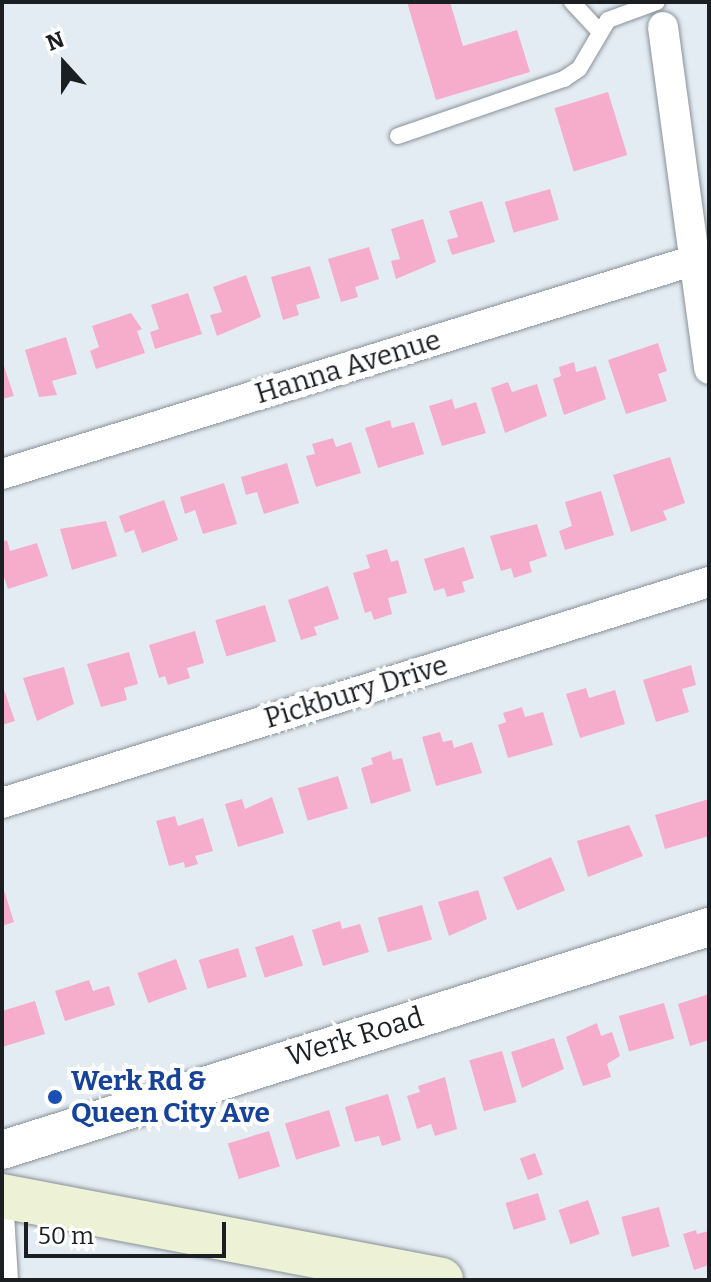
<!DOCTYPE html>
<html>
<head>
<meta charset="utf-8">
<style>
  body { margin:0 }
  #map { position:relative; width:711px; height:1282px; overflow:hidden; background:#e4ecf3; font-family:Bitter,serif }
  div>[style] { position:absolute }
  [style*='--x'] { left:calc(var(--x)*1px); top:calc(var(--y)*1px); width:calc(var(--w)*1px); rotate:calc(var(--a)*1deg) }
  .building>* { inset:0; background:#f5adcb; transform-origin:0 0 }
  .roads { filter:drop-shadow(0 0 2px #899198) drop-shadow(0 0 2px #899198) }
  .service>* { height:16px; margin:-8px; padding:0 8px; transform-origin:8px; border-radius:8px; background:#fff }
  .minor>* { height:30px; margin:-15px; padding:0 15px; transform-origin:15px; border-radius:15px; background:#fff }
  .tertiary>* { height:38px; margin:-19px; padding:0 19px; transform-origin:19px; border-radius:19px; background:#fff }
  .secondary>* { height:44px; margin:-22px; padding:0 22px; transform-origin:22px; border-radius:22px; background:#edf2d6 }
  .dots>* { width:22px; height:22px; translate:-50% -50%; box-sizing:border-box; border:4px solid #fff; border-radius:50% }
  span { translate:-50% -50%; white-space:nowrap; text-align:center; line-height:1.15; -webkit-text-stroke:8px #fff; paint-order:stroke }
  .street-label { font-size:28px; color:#1c1f22 }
  .transit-label { font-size:28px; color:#164399; font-weight:700 }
  .left { translate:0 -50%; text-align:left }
  .frame { position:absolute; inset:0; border:4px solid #1c1f22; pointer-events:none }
  .north { position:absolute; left:24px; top:24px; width:80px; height:80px; -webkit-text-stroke:6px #fff; paint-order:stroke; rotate:339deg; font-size:22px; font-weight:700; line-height:32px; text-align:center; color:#1c1f22 }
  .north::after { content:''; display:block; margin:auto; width:28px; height:36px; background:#1c1f22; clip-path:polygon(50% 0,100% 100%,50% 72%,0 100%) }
  .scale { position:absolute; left:24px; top:1222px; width:202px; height:36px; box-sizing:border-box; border:4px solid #1c1f22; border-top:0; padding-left:10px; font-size:24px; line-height:28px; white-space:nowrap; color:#1c1f22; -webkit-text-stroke:6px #fff; paint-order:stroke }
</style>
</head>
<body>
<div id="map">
  <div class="building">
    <i style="clip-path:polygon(407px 2px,450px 2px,463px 46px,517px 30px,530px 72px,436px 100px)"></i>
    <i style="left:608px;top:92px;width:66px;height:56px;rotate:73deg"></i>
    <i style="left:550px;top:189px;width:32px;height:47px;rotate:74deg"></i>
    <i style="clip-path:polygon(482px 201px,495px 242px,452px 255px,447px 240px,458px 237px,449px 211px)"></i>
    <i style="clip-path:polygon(423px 219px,436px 262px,396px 279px,391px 261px,400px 259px,391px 229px)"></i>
    <i style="clip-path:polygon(369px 247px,379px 279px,355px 287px,358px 297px,341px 302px,328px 259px)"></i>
    <i style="clip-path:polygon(310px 266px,320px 298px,296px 305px,299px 315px,283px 320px,271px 277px)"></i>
    <i style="clip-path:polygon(246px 275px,261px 317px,217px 336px,210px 315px,222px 312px,213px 287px)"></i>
    <i style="clip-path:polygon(188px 293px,202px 334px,155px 349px,150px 332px,159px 329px,151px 305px)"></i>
    <i style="clip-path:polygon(131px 313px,142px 329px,137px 331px,145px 353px,96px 369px,90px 351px,99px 347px,92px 326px)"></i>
    <i style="clip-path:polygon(66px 337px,77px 374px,52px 381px,57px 395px,39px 397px,25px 350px)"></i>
    <i style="clip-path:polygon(658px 343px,667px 371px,658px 374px,667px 401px,626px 414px,608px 360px)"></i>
    <i style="clip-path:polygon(2px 360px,14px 396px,2px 399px)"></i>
    <i style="clip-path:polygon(574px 362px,576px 372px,596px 366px,606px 399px,564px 415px,553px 379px,561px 376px,559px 367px)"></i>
    <i style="clip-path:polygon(508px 382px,512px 392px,537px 384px,547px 416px,505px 433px,491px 388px)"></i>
    <i style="clip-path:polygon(452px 399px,455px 409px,476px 402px,486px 433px,442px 446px,429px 406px)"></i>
    <i style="clip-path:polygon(390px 420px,392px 428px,414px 422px,424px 454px,378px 468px,365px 428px)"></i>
    <i style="clip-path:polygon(333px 438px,336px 447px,351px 442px,361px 473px,316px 487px,306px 456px,315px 454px,312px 444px)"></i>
    <i style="clip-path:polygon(670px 457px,685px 503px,663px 511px,667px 520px,631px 532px,613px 475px)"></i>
    <i style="clip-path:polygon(287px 463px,299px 503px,264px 514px,257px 492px,246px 495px,241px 477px)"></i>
    <i style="clip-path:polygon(224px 483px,237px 524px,203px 534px,195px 510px,185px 514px,180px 497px)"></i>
    <i style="clip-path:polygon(601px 491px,614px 535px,565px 550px,559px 531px,572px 526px,565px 502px)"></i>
    <i style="clip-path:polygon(164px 500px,178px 540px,142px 553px,134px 530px,125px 533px,119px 516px)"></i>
    <i style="clip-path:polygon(106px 521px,117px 556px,72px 570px,60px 529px)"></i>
    <i style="clip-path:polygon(537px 524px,547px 556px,529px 562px,532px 572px,514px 578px,511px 568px,501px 571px,490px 536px)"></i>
    <i style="clip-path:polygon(7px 540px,10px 551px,37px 543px,48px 576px,8px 589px,2px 571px,2px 542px)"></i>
    <i style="clip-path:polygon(464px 547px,474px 578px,462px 582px,465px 592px,447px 597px,444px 588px,434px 591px,424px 559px)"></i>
    <i style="clip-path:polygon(387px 549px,391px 562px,398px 560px,407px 593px,388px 598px,392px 614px,374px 620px,371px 611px,365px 613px,353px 573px,370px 568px,366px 555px)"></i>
    <i style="clip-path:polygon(328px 586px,339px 619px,314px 627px,317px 635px,301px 640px,288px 600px)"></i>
    <i style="left:265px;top:605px;width:38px;height:52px;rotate:73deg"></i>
    <i style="clip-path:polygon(195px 631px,204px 663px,187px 668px,190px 678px,168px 685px,165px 676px,159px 678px,149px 645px)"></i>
    <i style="clip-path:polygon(129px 652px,138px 684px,124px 688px,127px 700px,101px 707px,87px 664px)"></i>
    <i style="clip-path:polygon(691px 665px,696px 685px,682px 689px,689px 712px,656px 722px,643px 680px)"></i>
    <i style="clip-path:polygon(64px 667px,74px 704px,37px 721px,23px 678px)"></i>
    <i style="clip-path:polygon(2px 684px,15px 721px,2px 725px)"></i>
    <i style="clip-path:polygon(586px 688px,589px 698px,615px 690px,625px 724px,580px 738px,566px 694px)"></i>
    <i style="clip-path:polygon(522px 707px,525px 717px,543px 712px,553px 745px,508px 758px,498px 725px,506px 722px,503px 713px)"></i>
    <i style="clip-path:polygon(440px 732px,443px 742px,452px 740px,454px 748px,472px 742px,482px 773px,436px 786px,422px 737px)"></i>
    <i style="clip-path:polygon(391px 751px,393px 760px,402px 758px,411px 791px,371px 804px,361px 768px,373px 764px,371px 758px)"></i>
    <i style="left:338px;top:776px;width:34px;height:42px;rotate:73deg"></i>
    <i style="clip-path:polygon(272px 797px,284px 833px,238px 847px,225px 804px,242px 799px,245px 809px)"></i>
    <i style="clip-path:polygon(709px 799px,709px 836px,665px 849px,655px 815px)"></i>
    <i style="clip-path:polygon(175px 816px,178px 826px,203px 818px,213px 851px,195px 856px,198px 864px,185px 868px,184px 862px,169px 866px,156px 821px)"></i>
    <i style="clip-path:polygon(629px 825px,643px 856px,588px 877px,577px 841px)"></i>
    <i style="left:551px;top:857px;width:36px;height:52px;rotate:67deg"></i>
    <i style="clip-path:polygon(2px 884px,14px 922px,2px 926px)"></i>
    <i style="clip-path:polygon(478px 890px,487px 919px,449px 936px,438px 902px)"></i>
    <i style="left:422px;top:905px;width:36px;height:46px;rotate:74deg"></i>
    <i style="clip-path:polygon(340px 921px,342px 929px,360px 924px,369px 952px,323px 966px,312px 930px)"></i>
    <i style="left:293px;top:935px;width:32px;height:40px;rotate:72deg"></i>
    <i style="left:238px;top:948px;width:30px;height:41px;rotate:73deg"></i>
    <i style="left:176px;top:959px;width:32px;height:41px;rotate:70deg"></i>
    <i style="clip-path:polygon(89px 980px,93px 991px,109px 986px,115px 1005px,65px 1021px,55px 991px)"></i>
    <i style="clip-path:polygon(709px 994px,709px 1040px,690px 1046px,678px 1004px)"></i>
    <i style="clip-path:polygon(35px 1001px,45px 1034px,2px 1047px,2px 1011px)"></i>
    <i style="left:664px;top:1003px;width:37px;height:47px;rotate:74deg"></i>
    <i style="clip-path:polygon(597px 1023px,601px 1036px,612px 1032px,620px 1056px,607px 1064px,611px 1077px,583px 1086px,566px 1037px)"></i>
    <i style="clip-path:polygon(554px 1038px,564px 1069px,522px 1088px,511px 1052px)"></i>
    <i style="left:502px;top:1051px;width:53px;height:34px;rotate:74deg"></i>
    <i style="clip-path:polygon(445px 1077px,457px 1129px,435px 1136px,431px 1124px,417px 1129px,407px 1096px,420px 1092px,418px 1086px)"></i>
    <i style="clip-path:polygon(388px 1094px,401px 1140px,382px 1146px,379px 1136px,355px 1142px,345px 1107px)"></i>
    <i style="left:329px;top:1110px;width:38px;height:46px;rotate:73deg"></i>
    <i style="left:269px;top:1131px;width:37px;height:43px;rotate:73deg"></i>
    <i style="left:535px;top:1153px;width:23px;height:16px;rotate:70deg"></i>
    <i style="left:538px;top:1193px;width:28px;height:34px;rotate:73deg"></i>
    <i style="left:588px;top:1200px;width:36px;height:31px;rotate:71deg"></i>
    <i style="left:659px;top:1207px;width:41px;height:39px;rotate:75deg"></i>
    <i style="clip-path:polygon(696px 1230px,697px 1234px,709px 1231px,709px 1265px,694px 1270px,683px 1234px)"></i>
  </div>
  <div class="roads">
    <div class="service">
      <i style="--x:572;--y:2;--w:40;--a:47"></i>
      <i style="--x:398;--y:136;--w:176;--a:-19"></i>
      <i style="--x:564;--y:79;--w:18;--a:-34"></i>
      <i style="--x:579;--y:69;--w:57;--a:-59.4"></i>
      <i style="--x:608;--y:20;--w:52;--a:-20.2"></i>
      <i style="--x:5;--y:1198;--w:82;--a:86.5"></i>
    </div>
    <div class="minor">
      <i style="--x:663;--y:27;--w:345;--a:82.3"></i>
      <i style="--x:2;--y:474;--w:725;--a:-17.16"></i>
      <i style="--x:2;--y:803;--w:741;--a:-17.36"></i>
    </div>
    <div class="tertiary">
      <i style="--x:2;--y:1150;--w:741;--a:-17.51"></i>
    </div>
    <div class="secondary">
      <i style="--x:2;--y:1196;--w:447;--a:10.8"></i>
    </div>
  </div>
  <div class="dots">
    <i style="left:55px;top:1097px;background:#1a4fb4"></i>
  </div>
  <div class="street-label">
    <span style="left:348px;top:367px;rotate:-17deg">Hanna Avenue</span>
    <span style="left:356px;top:692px;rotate:-17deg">Pickbury Drive</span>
    <span style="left:355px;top:1037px;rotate:-17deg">Werk Road</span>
  </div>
  <div class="transit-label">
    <span class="left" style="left:71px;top:1097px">Werk Rd &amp;<br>Queen City Ave</span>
  </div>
  <div class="frame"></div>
  <div class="north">N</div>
  <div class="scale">50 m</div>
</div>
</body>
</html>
